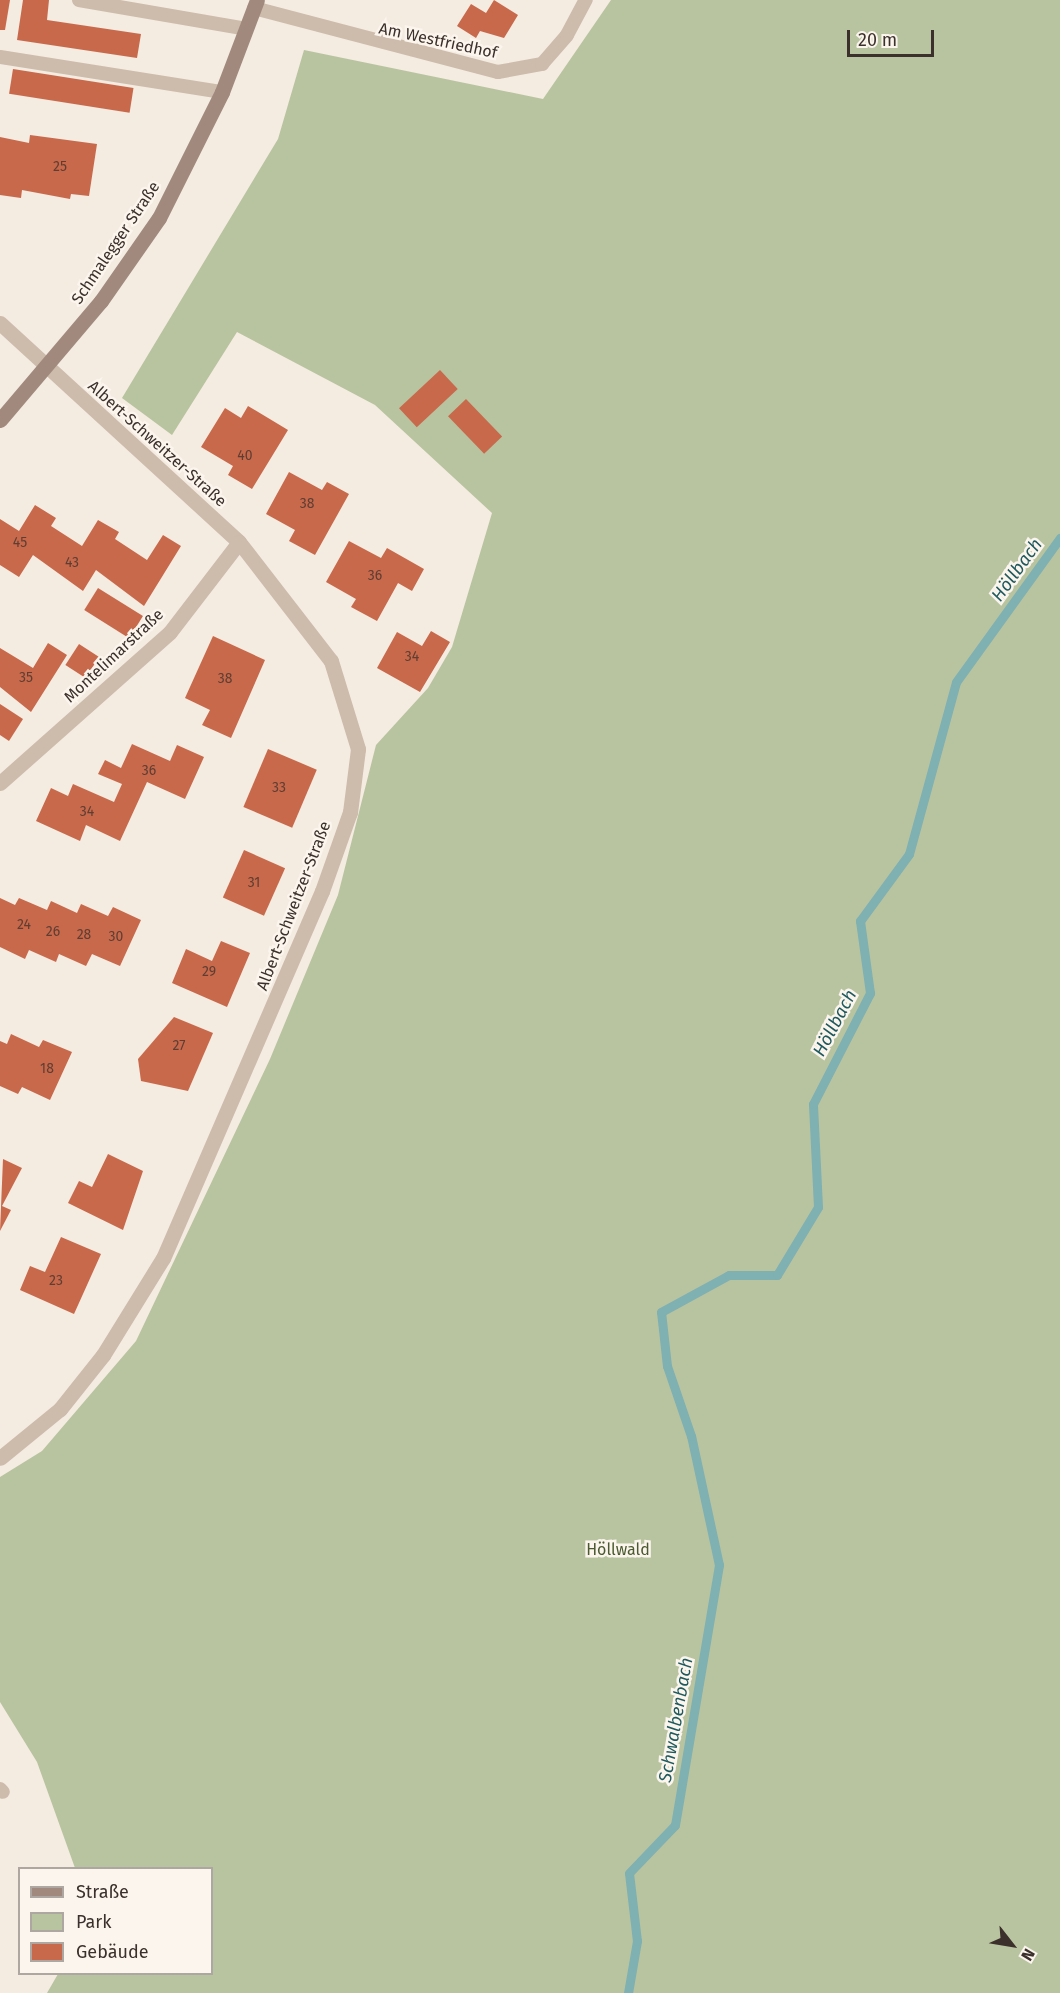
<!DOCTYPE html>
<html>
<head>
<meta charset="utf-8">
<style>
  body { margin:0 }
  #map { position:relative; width:1060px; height:1993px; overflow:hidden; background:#f4ebe1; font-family:"Fira Sans",sans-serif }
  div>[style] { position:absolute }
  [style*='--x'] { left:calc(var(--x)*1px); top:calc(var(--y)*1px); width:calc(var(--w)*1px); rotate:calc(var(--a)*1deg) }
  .green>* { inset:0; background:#b8c4a0 }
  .stream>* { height:9px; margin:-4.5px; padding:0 4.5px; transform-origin:4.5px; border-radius:4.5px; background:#7fb0b2 }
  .building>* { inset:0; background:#c8694b; transform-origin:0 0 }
  .lane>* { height:14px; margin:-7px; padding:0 7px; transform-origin:7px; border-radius:7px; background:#cdbbac }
  .street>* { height:15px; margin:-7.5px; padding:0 7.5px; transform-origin:7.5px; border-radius:7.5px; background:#cdbbac }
  .secondary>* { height:15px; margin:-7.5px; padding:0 7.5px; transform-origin:7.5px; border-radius:7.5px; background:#a18a7d }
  span { translate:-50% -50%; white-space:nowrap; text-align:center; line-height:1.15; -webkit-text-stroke:5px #fbf5ee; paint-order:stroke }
  .number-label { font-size:14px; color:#5e3e33 }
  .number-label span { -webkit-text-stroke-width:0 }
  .street-label { font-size:16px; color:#3b302b }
  .park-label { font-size:16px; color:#4a5a2e }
  .water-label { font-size:18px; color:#1f5a5e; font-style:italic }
  .legend { position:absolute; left:18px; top:1867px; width:195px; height:108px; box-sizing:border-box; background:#fbf5ee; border:2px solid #aea6a0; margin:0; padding:8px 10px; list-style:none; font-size:18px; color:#3b302b }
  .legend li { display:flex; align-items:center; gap:12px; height:30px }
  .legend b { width:30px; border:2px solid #aea6a0 }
  .north { position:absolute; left:982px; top:1915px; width:60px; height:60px; -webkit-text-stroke:4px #fbf5ee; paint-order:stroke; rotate:121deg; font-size:16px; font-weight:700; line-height:24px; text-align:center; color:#3b302b }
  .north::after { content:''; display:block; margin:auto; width:21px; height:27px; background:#3b302b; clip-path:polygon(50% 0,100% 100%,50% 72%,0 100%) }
  .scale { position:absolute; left:847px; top:30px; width:87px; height:27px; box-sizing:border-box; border:3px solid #3b302b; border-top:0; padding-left:8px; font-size:18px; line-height:21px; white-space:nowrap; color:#3b302b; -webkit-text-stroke:4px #fbf5ee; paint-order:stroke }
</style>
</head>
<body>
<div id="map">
  <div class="green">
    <i style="clip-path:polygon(611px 0,1060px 0,1060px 1993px,47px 1993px,58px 1974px,212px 1974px,212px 1868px,75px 1868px,37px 1762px,0 1702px,0 1477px,42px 1451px,136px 1341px,270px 1059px,338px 895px,376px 745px,428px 688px,452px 647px,492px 513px,375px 405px,237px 332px,172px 435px,122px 398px,278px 139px,304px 50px,543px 99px)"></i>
  </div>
  <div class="stream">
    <i style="--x:628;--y:1993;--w:53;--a:-80.2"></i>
    <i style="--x:637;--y:1941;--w:68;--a:-96.7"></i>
    <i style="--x:629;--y:1873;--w:66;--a:-46.2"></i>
    <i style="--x:675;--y:1825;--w:264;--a:-80.4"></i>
    <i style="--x:719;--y:1565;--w:132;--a:-102.2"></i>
    <i style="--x:691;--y:1436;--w:74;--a:-108.9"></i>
    <i style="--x:667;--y:1366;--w:54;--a:-96.3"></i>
    <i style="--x:661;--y:1312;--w:77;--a:-28.6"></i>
    <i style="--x:729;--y:1275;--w:48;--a:0"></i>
    <i style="--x:777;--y:1275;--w:79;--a:-58.9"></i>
    <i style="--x:818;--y:1207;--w:103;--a:-92.8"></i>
    <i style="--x:813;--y:1104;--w:125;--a:-62.8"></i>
    <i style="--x:870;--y:993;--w:73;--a:-97.9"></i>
    <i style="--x:860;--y:921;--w:83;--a:-53.8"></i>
    <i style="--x:909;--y:854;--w:178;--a:-74.7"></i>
    <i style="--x:956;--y:682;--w:178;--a:-54.2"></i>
  </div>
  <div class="building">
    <i style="clip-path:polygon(0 0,10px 0,5px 30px,0 30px)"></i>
    <i style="clip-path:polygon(23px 0,49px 0,47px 20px,141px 34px,137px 58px,17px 40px)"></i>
    <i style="clip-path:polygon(494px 0,518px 15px,504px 38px,480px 31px,476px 38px,457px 26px,471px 4px,486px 13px)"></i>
    <i style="left:13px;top:69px;width:122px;height:25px;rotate:9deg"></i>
    <i style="clip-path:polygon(30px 135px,97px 144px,89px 196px,71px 194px,70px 199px,22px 190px,21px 198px,0 195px,0 137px,29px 143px)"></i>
    <i style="left:440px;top:370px;width:26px;height:56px;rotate:47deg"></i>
    <i style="left:466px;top:399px;width:52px;height:25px;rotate:46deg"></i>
    <i style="clip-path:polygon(248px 406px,288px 430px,252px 489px,228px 475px,233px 466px,201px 447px,225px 408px,241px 418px)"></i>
    <i style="clip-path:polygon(289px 472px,322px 490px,327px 482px,349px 494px,315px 555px,289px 541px,295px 530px,266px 514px)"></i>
    <i style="clip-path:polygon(35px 505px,56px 518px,51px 526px,82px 546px,98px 520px,119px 532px,115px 539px,147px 560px,163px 535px,181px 546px,144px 606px,96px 570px,83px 591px,33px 555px,19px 577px,0 565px,0 519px,19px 531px)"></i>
    <i style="clip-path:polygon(349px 541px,381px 558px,387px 548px,424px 569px,412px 591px,398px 583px,377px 621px,351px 607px,356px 599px,326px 582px)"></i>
    <i style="left:98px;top:588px;width:53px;height:26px;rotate:32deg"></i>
    <i style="clip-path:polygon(431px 631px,450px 642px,420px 692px,377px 668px,397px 632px,422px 646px)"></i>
    <i style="clip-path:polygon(213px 636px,265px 660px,231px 738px,202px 725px,210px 710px,185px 698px)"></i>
    <i style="clip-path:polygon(48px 643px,67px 655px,31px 712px,0 687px,0 648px,33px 668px)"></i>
    <i style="left:79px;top:644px;width:24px;height:25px;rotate:33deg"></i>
    <i style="clip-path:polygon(0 704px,23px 719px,9px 741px,0 735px)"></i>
    <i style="clip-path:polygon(132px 744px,170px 761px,177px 745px,204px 757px,185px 799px,147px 782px,120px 841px,86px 825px,80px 841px,36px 821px,51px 788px,68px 796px,73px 784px,114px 802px,122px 784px,98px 774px,105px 760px,121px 768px)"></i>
    <i style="left:268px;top:749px;width:53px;height:63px;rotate:23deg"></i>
    <i style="left:244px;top:850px;width:45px;height:52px;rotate:24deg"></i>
    <i style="clip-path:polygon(0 898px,15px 905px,19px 898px,47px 910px,51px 901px,77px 913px,81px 904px,108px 916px,113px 907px,141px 920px,120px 966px,92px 954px,86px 966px,59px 954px,56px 962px,29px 950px,25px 959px,0 947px)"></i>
    <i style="clip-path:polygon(221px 941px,250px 953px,227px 1007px,172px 983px,186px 949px,212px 961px)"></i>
    <i style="clip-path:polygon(174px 1017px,213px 1033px,188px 1091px,141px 1081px,138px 1059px)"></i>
    <i style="clip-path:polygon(11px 1034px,39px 1047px,43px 1040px,72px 1052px,50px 1100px,22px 1087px,18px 1094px,0 1086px,0 1041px,7px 1044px)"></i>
    <i style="clip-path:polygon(108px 1154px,143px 1171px,123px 1230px,68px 1203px,79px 1181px,92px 1187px)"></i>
    <i style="clip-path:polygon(3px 1159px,22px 1168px,2px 1206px,11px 1210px,0 1231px)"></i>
    <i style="clip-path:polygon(61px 1237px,101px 1254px,74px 1314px,20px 1290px,30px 1266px,45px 1272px)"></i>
  </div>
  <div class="lane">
    <i style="--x:79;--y:0;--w:170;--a:9.8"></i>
    <i style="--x:254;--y:8;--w:252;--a:14.7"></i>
    <i style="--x:498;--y:72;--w:45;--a:-10.3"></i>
    <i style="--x:542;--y:64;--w:38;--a:-49"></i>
    <i style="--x:567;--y:35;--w:40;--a:-62"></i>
    <i style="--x:0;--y:57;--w:225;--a:9"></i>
    <i style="--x:0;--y:1789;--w:4;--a:45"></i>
  </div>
  <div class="street">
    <i style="--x:0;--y:323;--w:324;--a:42.5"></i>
    <i style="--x:239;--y:542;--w:150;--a:52.3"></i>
    <i style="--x:331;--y:661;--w:92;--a:72.9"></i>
    <i style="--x:358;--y:749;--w:64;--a:97.2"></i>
    <i style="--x:350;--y:812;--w:84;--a:109.5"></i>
    <i style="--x:322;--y:891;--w:400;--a:113.4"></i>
    <i style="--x:163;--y:1258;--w:114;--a:121.7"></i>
    <i style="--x:103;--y:1355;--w:69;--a:128.5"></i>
    <i style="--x:60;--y:1409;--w:77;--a:140.8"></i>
    <i style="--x:0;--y:783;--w:227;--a:-41.6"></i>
    <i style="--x:170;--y:632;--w:113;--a:-52.5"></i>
  </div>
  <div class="secondary">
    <i style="--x:0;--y:420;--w:156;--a:-49.7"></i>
    <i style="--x:101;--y:301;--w:101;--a:-55.1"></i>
    <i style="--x:159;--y:218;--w:141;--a:-63.4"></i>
    <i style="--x:222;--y:92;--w:98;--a:-69.2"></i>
  </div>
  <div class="number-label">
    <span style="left:60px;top:167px">25</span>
    <span style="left:245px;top:456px">40</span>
    <span style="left:307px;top:504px">38</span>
    <span style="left:20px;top:543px">45</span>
    <span style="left:72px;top:563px">43</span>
    <span style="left:375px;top:576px">36</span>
    <span style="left:412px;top:657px">34</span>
    <span style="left:26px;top:678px">35</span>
    <span style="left:225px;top:679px">38</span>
    <span style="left:149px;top:771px">36</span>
    <span style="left:279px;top:788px">33</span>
    <span style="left:87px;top:812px">34</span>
    <span style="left:254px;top:883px">31</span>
    <span style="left:24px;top:925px">24</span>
    <span style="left:53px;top:932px">26</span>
    <span style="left:84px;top:935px">28</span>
    <span style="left:116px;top:937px">30</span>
    <span style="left:209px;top:972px">29</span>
    <span style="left:179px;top:1046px">27</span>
    <span style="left:47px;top:1069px">18</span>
    <span style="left:56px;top:1281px">23</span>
  </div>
  <div class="street-label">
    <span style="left:438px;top:41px;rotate:12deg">Am Westfriedhof</span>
    <span style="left:116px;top:243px;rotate:-56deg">Schmalegger Straße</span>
    <span style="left:157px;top:444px;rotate:42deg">Albert-Schweitzer-Straße</span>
    <span style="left:114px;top:656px;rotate:-43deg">Montelimarstraße</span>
    <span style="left:294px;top:906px;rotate:-69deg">Albert-Schweitzer-Straße</span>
  </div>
  <div class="park-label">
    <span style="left:618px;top:1550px">Höllwald</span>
  </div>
  <div class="water-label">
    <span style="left:1017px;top:570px;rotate:-54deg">Höllbach</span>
    <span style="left:835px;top:1023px;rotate:-62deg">Höllbach</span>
    <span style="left:676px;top:1720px;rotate:-80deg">Schwalbenbach</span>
  </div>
  <ul class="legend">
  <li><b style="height:8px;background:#a18a7d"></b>Straße</li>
  <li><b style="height:16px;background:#b8c4a0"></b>Park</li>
  <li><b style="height:16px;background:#c8694b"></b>Gebäude</li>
  </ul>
  <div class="north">N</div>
  <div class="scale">20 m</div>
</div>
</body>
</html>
